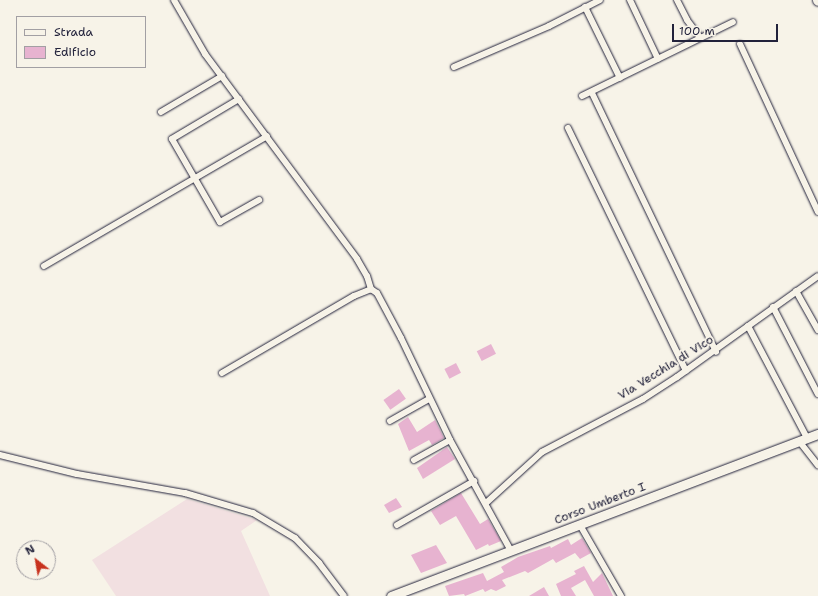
<!DOCTYPE html>
<html>
<head>
<meta charset="utf-8">
<style>
  body { margin:0 }
  #map { position:relative; width:818px; height:596px; overflow:hidden; background:#f7f3e8; font-family:"Shantell Sans",sans-serif }
  div>[style] { position:absolute }
  [style*='--x'] { left:calc(var(--x)*1px); top:calc(var(--y)*1px); width:calc(var(--w)*1px); rotate:calc(var(--a)*1deg) }
  .built>* { inset:0; background:#f2e0e1 }
  .building>* { inset:0; background:#e7b3d0; transform-origin:0 0 }
  .roads { filter:drop-shadow(0 0 1px #22223b) drop-shadow(0 0 1px #22223b) }
  .minor>* { height:6px; margin:-3px; padding:0 3px; transform-origin:3px; border-radius:3px; background:#f7f3e8 }
  .secondary>* { height:9px; margin:-4.5px; padding:0 4.5px; transform-origin:4.5px; border-radius:4.5px; background:#f7f3e8 }
  span { translate:-50% -50%; white-space:nowrap; text-align:center; line-height:1.15; -webkit-text-stroke:4px #f7f3e8; paint-order:stroke }
  .street-label { font-size:12px; color:#22223b }
  .legend { position:absolute; left:16px; top:16px; width:130px; height:52px; box-sizing:border-box; background:#f7f3e8; border:1px solid #a29fa3; margin:0; padding:5px 7px; list-style:none; font-size:12px; color:#22223b }
  .legend li { display:flex; align-items:center; gap:8px; height:20px }
  .legend b { width:20px; border:1px solid #a29fa3 }
  .north { position:absolute; left:16px; top:540px; width:40px; height:40px; box-sizing:border-box; background:#f7f3e8; border:1px solid #a29fa3; border-radius:50%; rotate:329deg; font-size:11px; font-weight:700; line-height:16px; text-align:center; color:#22223b }
  .north::after { content:''; display:block; margin:auto; width:14px; height:18px; background:#c8321e; clip-path:polygon(50% 0,100% 100%,50% 72%,0 100%) }
  .scale { position:absolute; left:672px; top:24px; width:106px; height:18px; box-sizing:border-box; border:2px solid #22223b; border-top:0; padding-left:5px; font-size:12px; line-height:14px; white-space:nowrap; color:#22223b; -webkit-text-stroke:3px #f7f3e8; paint-order:stroke }
</style>
</head>
<body>
<div id="map">
  <div class="built">
    <i style="clip-path:polygon(187px 499px,257px 520px,241px 531px,270px 596px,116px 596px,92px 560px)"></i>
  </div>
  <div class="building">
    <i style="left:491px;top:344px;width:11px;height:16px;rotate:63deg"></i>
    <i style="left:456px;top:363px;width:11px;height:13px;rotate:63deg"></i>
    <i style="left:399px;top:389px;width:12px;height:19px;rotate:55deg"></i>
    <i style="clip-path:polygon(408px 417px,417px 432px,435px 420px,444px 438px,432px 445px,429px 440px,409px 451px,398px 424px)"></i>
    <i style="clip-path:polygon(447px 447px,455px 459px,423px 479px,417px 468px)"></i>
    <i style="clip-path:polygon(461px 493px,480px 524px,488px 519px,501px 541px,489px 546px,488px 544px,476px 550px,456px 516px,440px 525px,431px 511px)"></i>
    <i style="clip-path:polygon(396px 498px,402px 507px,389px 513px,384px 505px)"></i>
    <i style="clip-path:polygon(582px 538px,591px 553px,580px 559px,575px 553px,556px 563px,553px 559px,528px 573px,525px 571px,502px 580px,506px 586px,496px 591px,491px 589px,485px 592px,483px 589px,465px 596px,464px 594px,449px 596px,445px 586px,483px 573px,487px 581px,504px 572px,501px 567px,518px 557px,550px 546px,551px 548px,568px 539px,571px 545px)"></i>
    <i style="clip-path:polygon(436px 545px,447px 563px,421px 573px,411px 555px)"></i>
    <i style="clip-path:polygon(584px 566px,593px 582px,602px 573px,613px 596px,594px 596px,585px 580px,571px 588px,576px 596px,561px 596px,556px 584px,576px 574px,574px 571px)"></i>
    <i style="clip-path:polygon(544px 587px,549px 596px,529px 596px)"></i>
  </div>
  <div class="roads">
    <div class="minor">
      <i style="--x:174;--y:0;--w:62;--a:60.1"></i>
      <i style="--x:205;--y:54;--w:255;--a:53.4"></i>
      <i style="--x:357;--y:259;--w:20;--a:60"></i>
      <i style="--x:367;--y:276;--w:14;--a:73"></i>
      <i style="--x:630;--y:0;--w:65;--a:64.6"></i>
      <i style="--x:677;--y:0;--w:22;--a:63"></i>
      <i style="--x:687;--y:20;--w:21;--a:53"></i>
      <i style="--x:585;--y:7;--w:79;--a:63.8"></i>
      <i style="--x:740;--y:44;--w:185;--a:65.1"></i>
      <i style="--x:454;--y:67;--w:103;--a:-23.3"></i>
      <i style="--x:549;--y:26;--w:57;--a:-27"></i>
      <i style="--x:592;--y:93;--w:287;--a:64.4"></i>
      <i style="--x:582;--y:96;--w:168;--a:-26.1"></i>
      <i style="--x:239;--y:99;--w:78;--a:149.2"></i>
      <i style="--x:172;--y:139;--w:96;--a:60"></i>
      <i style="--x:220;--y:222;--w:45;--a:-29.4"></i>
      <i style="--x:161;--y:112;--w:71;--a:-30.5"></i>
      <i style="--x:568;--y:128;--w:270;--a:64.1"></i>
      <i style="--x:44;--y:266;--w:258;--a:-30.2"></i>
      <i style="--x:796;--y:291;--w:45;--a:60.6"></i>
      <i style="--x:773;--y:307;--w:98;--a:62.7"></i>
      <i style="--x:748;--y:326;--w:127;--a:62.2"></i>
      <i style="--x:222;--y:373;--w:153;--a:-30.3"></i>
      <i style="--x:354;--y:296;--w:18;--a:-22"></i>
      <i style="--x:371;--y:289;--w:7;--a:34"></i>
      <i style="--x:377;--y:293;--w:51;--a:61.9"></i>
      <i style="--x:401;--y:338;--w:113;--a:64.3"></i>
      <i style="--x:450;--y:440;--w:127;--a:61.2"></i>
      <i style="--x:390;--y:421;--w:45;--a:-29.4"></i>
      <i style="--x:799;--y:441;--w:31;--a:52"></i>
      <i style="--x:0;--y:455;--w:79;--a:13.9"></i>
      <i style="--x:77;--y:474;--w:110;--a:10"></i>
      <i style="--x:185;--y:493;--w:71;--a:16.4"></i>
      <i style="--x:253;--y:513;--w:49;--a:30.8"></i>
      <i style="--x:295;--y:538;--w:35;--a:46"></i>
      <i style="--x:319;--y:563;--w:41;--a:52.9"></i>
      <i style="--x:414;--y:460;--w:41;--a:-29.1"></i>
      <i style="--x:486;--y:503;--w:76;--a:-42.3"></i>
      <i style="--x:542;--y:452;--w:114;--a:-27.7"></i>
      <i style="--x:643;--y:399;--w:40;--a:-32.9"></i>
      <i style="--x:677;--y:377;--w:173;--a:-35.6"></i>
      <i style="--x:397;--y:525;--w:89;--a:-29.7"></i>
      <i style="--x:580;--y:525;--w:82;--a:60"></i>
    </div>
    <div class="secondary">
      <i style="--x:817;--y:0;--w:1;--a:45"></i>
      <i style="--x:391;--y:596;--w:457;--a:-20.8"></i>
    </div>
  </div>
  <div class="street-label">
    <span style="left:666px;top:368px;rotate:-32deg">Via Vecchia di Vico</span>
    <span style="left:600px;top:504px;rotate:-21deg">Corso Umberto I</span>
  </div>
  <ul class="legend">
  <li><b style="height:5px;background:#f7f3e8"></b>Strada</li>
  <li><b style="height:11px;background:#e7b3d0"></b>Edificio</li>
  </ul>
  <div class="north">N</div>
  <div class="scale">100 m</div>
</div>
</body>
</html>
